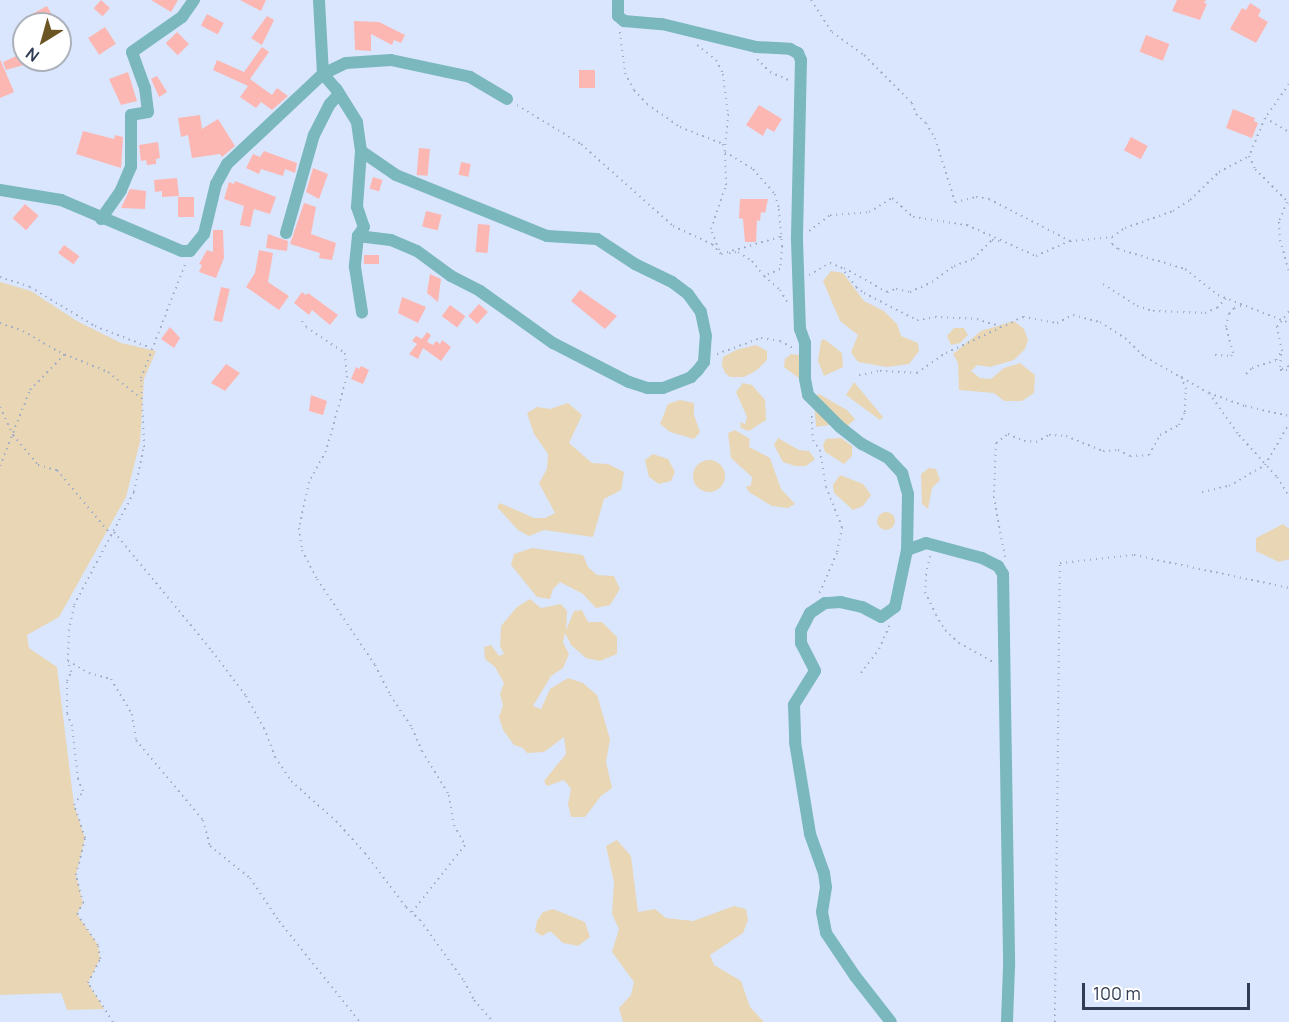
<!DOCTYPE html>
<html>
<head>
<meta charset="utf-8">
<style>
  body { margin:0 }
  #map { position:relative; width:1289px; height:1022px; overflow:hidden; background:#dae6fe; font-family:Manrope,sans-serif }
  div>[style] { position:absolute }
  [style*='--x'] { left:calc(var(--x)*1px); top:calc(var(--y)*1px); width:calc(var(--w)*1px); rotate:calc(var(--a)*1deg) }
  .green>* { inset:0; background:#e8d6b4 }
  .round { border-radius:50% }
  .building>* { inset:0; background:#fcb7b2; transform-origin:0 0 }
  .path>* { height:2px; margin-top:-1px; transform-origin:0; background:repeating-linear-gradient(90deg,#a2aec6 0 1.5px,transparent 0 6px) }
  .street>* { height:12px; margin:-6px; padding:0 6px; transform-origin:6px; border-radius:6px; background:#7ab8be }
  span { translate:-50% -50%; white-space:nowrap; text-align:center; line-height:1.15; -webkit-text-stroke:6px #fff; paint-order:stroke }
  .north { position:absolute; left:12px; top:12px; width:60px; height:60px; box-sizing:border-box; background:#fff; border:2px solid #acb1ba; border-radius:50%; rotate:217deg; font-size:16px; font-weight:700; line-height:24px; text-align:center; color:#303c53 }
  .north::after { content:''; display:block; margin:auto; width:21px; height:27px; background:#6c5525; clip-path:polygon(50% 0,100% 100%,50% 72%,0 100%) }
  .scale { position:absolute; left:1082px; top:983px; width:168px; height:27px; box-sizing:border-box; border:3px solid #303c53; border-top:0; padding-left:8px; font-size:18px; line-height:21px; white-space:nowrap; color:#303c53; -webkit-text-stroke:4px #fff; paint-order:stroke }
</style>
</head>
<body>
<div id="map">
  <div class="green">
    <i style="clip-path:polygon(831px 271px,843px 273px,864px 301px,884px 311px,897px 324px,901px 336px,918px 343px,919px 351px,909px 364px,887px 367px,858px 362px,851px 352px,858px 335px,840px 321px,823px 281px)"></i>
    <i style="clip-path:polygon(0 282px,31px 291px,77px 321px,121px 343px,156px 351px,144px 379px,140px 442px,126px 497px,59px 617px,27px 635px,29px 648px,57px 667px,74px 805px,85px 838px,76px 875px,83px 903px,77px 914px,98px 945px,100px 959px,88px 983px,104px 1009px,67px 1010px,61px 993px,0 995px)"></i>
    <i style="clip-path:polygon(1014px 321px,1024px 329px,1028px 340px,1025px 349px,1014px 360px,990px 367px,977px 365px,971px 371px,980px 378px,991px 379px,1004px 368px,1020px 363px,1035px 375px,1034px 393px,1022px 401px,1004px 401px,994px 393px,959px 390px,958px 363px,953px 354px,981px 331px)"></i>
    <i style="clip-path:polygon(954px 328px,964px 328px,968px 335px,960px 343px,951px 345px,947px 336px)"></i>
    <i style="clip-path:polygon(824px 339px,842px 353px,843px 367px,824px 376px,818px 361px,821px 341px)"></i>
    <i style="clip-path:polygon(756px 345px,767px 351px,767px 360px,757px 370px,744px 377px,730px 377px,725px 373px,722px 365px,723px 357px,736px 350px)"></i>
    <i style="clip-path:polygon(791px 354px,799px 355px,804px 382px,784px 367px,785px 359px)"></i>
    <i style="clip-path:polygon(854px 382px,883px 417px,880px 420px,846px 395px)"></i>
    <i style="clip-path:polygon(743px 383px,752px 385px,765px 400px,766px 420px,749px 431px,741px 428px,740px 422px,745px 424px,747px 417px,736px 392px)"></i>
    <i style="clip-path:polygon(819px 394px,847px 410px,855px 419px,840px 433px,835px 424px,816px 427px,814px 397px)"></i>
    <i style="clip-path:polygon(680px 400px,694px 403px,694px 415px,700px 432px,694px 439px,670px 432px,660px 424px,668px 404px)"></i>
    <i style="clip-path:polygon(568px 403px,582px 415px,569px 443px,592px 463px,608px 464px,624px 472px,621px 490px,604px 499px,593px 537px,544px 530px,529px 536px,518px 530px,497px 507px,500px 503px,534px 518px,545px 518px,555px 513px,539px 483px,547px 469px,548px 454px,534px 434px,527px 413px,537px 407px,550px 409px)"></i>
    <i style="clip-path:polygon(735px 430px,750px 439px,749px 447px,770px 458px,781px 489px,795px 504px,788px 508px,772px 506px,749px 492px,746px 487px,751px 485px,752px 477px,731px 458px,728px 433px)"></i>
    <i style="clip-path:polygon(778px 438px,799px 450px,809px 451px,815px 459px,806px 466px,795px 466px,783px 462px,774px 445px)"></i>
    <i style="clip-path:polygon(841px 438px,852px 446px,852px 456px,844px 464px,825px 452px,823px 445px,826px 439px)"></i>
    <i style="clip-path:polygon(653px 454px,668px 459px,675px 472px,671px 481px,659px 484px,649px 477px,645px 460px)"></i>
    <i class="round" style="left:693px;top:460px;width:32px;height:32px"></i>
    <i style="clip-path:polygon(929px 468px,936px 469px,940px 480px,932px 488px,928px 509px,922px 504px,921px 474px)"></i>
    <i style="clip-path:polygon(840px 475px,863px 484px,871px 495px,863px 506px,853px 510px,834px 493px,833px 485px)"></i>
    <i class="round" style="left:877px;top:512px;width:18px;height:18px"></i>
    <i style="clip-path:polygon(1283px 524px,1289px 529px,1289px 559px,1279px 562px,1256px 551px,1256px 538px)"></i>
    <i style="clip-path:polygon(532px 548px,583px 555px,588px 567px,597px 575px,614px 576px,620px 589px,610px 605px,596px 608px,583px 594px,560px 582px,553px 589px,550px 599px,537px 597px,511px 565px,514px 554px)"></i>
    <i style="clip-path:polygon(530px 599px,541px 608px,561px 604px,567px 611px,566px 630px,574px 611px,582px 610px,588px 622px,602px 622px,617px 637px,617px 654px,600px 661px,586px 658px,571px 645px,565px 633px,563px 642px,569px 654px,563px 668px,551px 676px,533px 706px,541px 709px,550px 689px,568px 678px,583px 683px,597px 695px,610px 739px,606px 762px,612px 788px,601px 796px,585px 817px,571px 817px,568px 804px,571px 789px,564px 780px,547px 786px,544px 781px,566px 754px,564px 737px,544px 752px,527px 753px,523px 748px,514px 745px,503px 730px,499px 717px,503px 705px,500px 694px,504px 683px,495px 667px,485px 659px,484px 647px,491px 645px,499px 656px,504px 654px,500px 646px,501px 626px,517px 607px)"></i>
    <i style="clip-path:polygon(617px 840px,631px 856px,638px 912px,655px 909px,666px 918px,693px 921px,734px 906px,746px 909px,748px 920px,743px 933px,710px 955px,714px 965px,741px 981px,750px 1007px,764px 1022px,623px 1022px,619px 1008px,631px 995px,634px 982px,612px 952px,619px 929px,612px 914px,614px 882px,606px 846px)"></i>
    <i style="clip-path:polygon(553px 909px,585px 922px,590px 937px,578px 946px,563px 943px,550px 931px,542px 936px,535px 931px,537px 921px,543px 912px)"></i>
  </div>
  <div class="building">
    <i style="left:101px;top:0;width:12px;height:11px;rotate:42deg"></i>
    <i style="clip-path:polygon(151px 0,178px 0,171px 12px)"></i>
    <i style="clip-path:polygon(240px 0,266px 0,261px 11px)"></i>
    <i style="clip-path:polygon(1177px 0,1206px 0,1204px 3px,1207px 4px,1200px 20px,1172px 11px)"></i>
    <i style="clip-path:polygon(1250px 3px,1261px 10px,1258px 16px,1268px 22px,1256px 43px,1230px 29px,1242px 8px,1246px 10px)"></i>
    <i style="clip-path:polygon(47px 6px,57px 24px,37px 24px,32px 14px)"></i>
    <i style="left:207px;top:14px;width:19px;height:13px;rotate:28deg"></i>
    <i style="clip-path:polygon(267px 16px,274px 20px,262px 45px,251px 38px)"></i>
    <i style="clip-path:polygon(354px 21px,379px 22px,405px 35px,401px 43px,394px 40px,392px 45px,371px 34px,371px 51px,355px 50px)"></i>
    <i style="left:105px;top:27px;width:20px;height:20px;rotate:57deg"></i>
    <i style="left:177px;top:32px;width:17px;height:16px;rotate:45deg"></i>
    <i style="left:1146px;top:35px;width:25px;height:18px;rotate:21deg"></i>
    <i style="clip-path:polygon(262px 47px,269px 52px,250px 79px,272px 95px,277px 88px,288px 96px,272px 110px,261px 102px,256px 108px,240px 97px,248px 86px,213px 70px,217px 60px,244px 72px)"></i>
    <i style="clip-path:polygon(21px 54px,24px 65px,6px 70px,3px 62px)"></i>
    <i style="clip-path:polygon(0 59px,14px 92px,0 98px)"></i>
    <i style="left:579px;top:70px;width:16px;height:18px"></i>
    <i style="clip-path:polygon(128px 72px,137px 101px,121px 105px,109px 79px)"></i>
    <i style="clip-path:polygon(157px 76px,167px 92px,159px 97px,151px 79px)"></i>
    <i style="clip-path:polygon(759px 105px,782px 119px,774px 132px,767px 128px,763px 136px,746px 125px)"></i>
    <i style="clip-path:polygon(1233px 109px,1255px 118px,1254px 121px,1258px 123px,1252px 138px,1226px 128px)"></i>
    <i style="clip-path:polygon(200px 115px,202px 129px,218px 119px,235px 146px,222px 157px,220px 154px,192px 158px,188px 135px,181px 137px,178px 118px)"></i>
    <i style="clip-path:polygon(83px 131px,114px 139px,115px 135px,123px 137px,121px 168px,76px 154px)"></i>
    <i style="left:1131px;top:137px;width:19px;height:15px;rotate:28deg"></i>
    <i style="clip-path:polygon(158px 142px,160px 158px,156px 159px,156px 164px,147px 165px,146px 160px,141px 161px,139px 145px)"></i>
    <i style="left:419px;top:148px;width:11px;height:27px;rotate:5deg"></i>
    <i style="clip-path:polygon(264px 151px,297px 163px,295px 173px,285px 169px,283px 176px,261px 169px,259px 174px,246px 168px,253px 154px,260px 157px)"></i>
    <i style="left:461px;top:162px;width:10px;height:13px;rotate:11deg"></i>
    <i style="clip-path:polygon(313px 168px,328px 174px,319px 199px,306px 192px)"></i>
    <i style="left:373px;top:177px;width:10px;height:12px;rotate:17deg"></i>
    <i style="clip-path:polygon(177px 178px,179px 196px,162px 197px,162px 191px,155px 192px,154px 180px)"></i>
    <i style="clip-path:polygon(235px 181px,276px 197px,270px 214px,254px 209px,250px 227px,240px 225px,244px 206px,224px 199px,229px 182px,234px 184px)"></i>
    <i style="clip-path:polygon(130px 189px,146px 191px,145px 209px,121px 208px)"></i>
    <i style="left:178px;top:197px;width:16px;height:20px"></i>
    <i style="clip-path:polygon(740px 199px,768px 199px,765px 213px,761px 212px,760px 221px,757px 220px,756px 242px,745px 242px,743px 219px,739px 218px)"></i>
    <i style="clip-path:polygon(304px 203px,316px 207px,311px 234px,336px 243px,332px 260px,319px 258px,320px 253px,290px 244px)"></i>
    <i style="left:25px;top:204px;width:18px;height:19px;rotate:41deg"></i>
    <i style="left:426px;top:211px;width:16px;height:16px;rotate:14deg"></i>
    <i style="left:478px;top:224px;width:12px;height:28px;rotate:5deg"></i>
    <i style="clip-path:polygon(213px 230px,223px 230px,224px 258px,216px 278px,199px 272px,202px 265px,199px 264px,207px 250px,213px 252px)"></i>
    <i style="clip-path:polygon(268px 234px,288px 241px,287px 251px,266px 248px)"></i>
    <i style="left:64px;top:245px;width:19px;height:10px;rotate:36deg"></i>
    <i style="clip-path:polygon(259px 250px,273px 253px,268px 282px,289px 296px,279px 310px,246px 287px,255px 273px)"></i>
    <i style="left:379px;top:255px;width:9px;height:15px;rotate:90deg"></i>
    <i style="clip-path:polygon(430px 274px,441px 279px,438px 302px,427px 293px)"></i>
    <i style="left:221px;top:287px;width:9px;height:34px;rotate:13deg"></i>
    <i style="clip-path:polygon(580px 290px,617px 316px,605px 329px,571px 301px)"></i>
    <i style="clip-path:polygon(302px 292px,306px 295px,308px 293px,338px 315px,330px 325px,312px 310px,309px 315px,294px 303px)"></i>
    <i style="clip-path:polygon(402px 297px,426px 307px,418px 323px,398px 313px)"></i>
    <i style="left:479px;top:304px;width:12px;height:16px;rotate:42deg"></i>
    <i style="left:450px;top:305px;width:19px;height:14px;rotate:36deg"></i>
    <i style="clip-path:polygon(170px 327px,180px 338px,174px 348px,161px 339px)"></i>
    <i style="clip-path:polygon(427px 332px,431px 335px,427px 342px,433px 345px,436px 341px,440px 344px,442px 340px,451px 347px,441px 361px,423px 348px,418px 359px,409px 354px,417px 344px,412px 341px,416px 336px,422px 339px)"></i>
    <i style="clip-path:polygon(226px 364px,240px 373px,225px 391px,211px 383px)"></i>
    <i style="clip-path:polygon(361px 366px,369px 370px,363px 384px,351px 379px,356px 367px,359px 369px)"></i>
    <i style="clip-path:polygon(311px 395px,327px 401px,323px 415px,309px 411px)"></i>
  </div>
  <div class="path">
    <i style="--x:811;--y:0;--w:38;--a:57"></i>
    <i style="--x:832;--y:32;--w:39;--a:36"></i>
    <i style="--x:864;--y:55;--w:68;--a:45"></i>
    <i style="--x:912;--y:103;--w:12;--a:70"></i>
    <i style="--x:916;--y:114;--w:13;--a:42"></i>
    <i style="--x:926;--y:123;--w:17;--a:59"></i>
    <i style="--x:935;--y:138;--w:67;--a:72.6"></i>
    <i style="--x:955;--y:202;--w:22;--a:-13"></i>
    <i style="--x:976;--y:197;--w:13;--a:9"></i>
    <i style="--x:989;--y:199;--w:91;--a:27.4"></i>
    <i style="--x:1070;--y:241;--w:42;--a:-5.4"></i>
    <i style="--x:1112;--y:237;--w:16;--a:-35"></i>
    <i style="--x:1125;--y:228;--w:51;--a:-19.5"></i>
    <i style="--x:1173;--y:211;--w:20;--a:-33"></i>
    <i style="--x:1190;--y:200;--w:40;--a:-44"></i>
    <i style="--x:1219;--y:172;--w:34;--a:-28"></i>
    <i style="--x:620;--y:32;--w:41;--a:83"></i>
    <i style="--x:625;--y:73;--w:19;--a:62"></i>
    <i style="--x:634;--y:90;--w:19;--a:47"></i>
    <i style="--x:647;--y:104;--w:40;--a:34.9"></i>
    <i style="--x:680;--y:127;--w:46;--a:21.6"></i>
    <i style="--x:723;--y:144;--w:8;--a:76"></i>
    <i style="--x:725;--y:152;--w:33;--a:31"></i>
    <i style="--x:753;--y:169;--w:33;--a:49"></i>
    <i style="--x:775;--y:194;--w:16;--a:75"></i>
    <i style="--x:779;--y:209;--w:37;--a:85"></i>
    <i style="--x:782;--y:246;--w:23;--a:95"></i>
    <i style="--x:780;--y:269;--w:17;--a:156"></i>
    <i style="--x:764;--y:276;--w:21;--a:41"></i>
    <i style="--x:780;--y:290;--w:17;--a:59"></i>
    <i style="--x:697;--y:45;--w:24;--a:38"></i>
    <i style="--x:716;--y:60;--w:16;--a:63"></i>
    <i style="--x:723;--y:74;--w:40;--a:82.9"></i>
    <i style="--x:728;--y:114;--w:33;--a:95"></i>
    <i style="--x:757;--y:59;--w:18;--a:45"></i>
    <i style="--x:770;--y:72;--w:21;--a:23"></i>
    <i style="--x:1289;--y:84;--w:42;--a:125.2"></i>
    <i style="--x:1265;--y:118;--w:41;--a:112.8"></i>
    <i style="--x:1249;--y:156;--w:14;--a:65"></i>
    <i style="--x:1255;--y:169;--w:48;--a:45"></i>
    <i style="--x:517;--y:105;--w:75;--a:31.4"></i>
    <i style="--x:581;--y:144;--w:123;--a:41.7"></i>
    <i style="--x:673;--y:226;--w:43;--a:24.8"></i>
    <i style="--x:712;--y:244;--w:13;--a:48"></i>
    <i style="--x:721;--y:254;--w:61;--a:-16.1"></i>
    <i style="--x:780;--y:237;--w:5;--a:11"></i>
    <i style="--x:1265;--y:118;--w:28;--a:30"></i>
    <i style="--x:1287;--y:202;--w:22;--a:112"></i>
    <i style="--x:1279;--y:222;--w:18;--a:87"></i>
    <i style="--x:1280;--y:240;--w:32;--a:74"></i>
    <i style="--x:809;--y:231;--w:26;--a:-37"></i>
    <i style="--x:830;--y:215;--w:39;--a:-4"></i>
    <i style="--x:869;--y:212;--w:27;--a:-31"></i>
    <i style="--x:892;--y:198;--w:28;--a:42"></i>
    <i style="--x:913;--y:217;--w:55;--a:8.4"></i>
    <i style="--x:967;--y:225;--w:76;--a:24.2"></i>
    <i style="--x:1036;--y:256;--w:37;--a:-24"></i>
    <i style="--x:1112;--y:237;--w:7;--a:90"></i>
    <i style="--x:1112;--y:244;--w:8;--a:40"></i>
    <i style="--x:1118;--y:249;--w:70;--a:16.6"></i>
    <i style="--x:1185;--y:269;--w:42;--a:38.2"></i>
    <i style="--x:1218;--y:295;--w:76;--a:21.5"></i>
    <i style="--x:719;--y:250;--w:22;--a:-111"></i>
    <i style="--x:711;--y:229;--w:46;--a:-71.2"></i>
    <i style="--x:726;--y:185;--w:32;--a:-92"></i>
    <i style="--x:729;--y:253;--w:9;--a:-6"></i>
    <i style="--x:738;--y:252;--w:17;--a:33"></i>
    <i style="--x:752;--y:261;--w:19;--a:51"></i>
    <i style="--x:844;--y:268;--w:49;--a:29.2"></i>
    <i style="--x:887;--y:292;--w:9;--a:-18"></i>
    <i style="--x:896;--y:289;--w:14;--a:12"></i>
    <i style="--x:910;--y:292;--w:24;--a:-24"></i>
    <i style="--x:932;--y:282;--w:27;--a:-36"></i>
    <i style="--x:954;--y:266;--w:20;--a:-20"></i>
    <i style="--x:973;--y:259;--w:27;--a:-45"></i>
    <i style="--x:992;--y:240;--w:11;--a:10"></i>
    <i style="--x:809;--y:275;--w:24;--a:-30"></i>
    <i style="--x:830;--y:263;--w:12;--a:20"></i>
    <i style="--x:841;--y:267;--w:25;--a:53"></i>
    <i style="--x:856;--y:287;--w:10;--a:37"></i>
    <i style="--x:864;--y:293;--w:59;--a:27"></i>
    <i style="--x:917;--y:320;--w:18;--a:-9"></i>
    <i style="--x:935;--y:317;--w:42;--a:2.7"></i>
    <i style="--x:977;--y:319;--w:25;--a:18"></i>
    <i style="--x:0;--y:277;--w:32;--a:18"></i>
    <i style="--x:30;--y:287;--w:76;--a:31"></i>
    <i style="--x:95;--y:326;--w:60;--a:21.4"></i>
    <i style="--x:1103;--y:284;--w:40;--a:32.9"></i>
    <i style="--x:1137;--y:306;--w:17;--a:17"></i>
    <i style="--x:1153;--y:311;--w:52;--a:2.2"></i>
    <i style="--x:1205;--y:313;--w:13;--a:-23"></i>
    <i style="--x:1217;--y:308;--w:13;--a:-48"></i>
    <i style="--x:302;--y:321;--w:7;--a:56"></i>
    <i style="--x:306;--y:327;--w:47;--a:33.7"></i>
    <i style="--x:345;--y:353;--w:23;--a:85"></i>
    <i style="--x:347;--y:376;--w:78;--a:105.6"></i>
    <i style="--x:326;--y:451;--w:35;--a:119"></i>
    <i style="--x:309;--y:482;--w:47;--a:102.3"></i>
    <i style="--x:299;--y:528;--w:22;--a:82"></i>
    <i style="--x:302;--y:550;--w:33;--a:63"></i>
    <i style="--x:317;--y:579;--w:104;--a:56"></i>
    <i style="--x:375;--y:665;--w:34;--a:63"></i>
    <i style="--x:390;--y:695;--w:40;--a:56"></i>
    <i style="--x:412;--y:728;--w:25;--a:67"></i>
    <i style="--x:422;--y:751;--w:52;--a:58.5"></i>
    <i style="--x:449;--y:795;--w:30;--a:81"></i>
    <i style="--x:454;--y:825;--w:23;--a:61"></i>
    <i style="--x:465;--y:845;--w:85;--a:128.3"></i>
    <i style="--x:0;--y:323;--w:24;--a:19"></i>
    <i style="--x:23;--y:331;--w:42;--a:30.3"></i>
    <i style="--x:59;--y:352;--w:53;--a:22.2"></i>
    <i style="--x:108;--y:372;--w:43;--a:38.5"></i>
    <i style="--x:717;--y:354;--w:47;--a:-20"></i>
    <i style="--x:761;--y:338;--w:19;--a:9"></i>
    <i style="--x:780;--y:341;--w:15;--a:28"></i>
    <i style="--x:1281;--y:354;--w:16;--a:94"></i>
    <i style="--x:1280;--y:370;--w:9;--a:0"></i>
    <i style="--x:1215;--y:355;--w:16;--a:4"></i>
    <i style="--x:1231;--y:356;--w:4;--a:-56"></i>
    <i style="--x:1233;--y:353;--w:27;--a:-105"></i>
    <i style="--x:1226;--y:327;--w:13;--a:-77"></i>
    <i style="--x:1229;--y:314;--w:8;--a:-50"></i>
    <i style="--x:1234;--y:308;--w:10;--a:-17"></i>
    <i style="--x:1282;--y:369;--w:8;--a:-23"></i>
    <i style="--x:1246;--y:374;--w:8;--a:-45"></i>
    <i style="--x:1252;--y:368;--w:25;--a:-18"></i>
    <i style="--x:1276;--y:360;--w:11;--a:-56"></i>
    <i style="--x:1282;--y:351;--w:25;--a:-102"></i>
    <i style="--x:1277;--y:327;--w:20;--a:-53"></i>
    <i style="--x:859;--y:375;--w:21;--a:-11"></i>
    <i style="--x:880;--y:371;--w:37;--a:3"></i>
    <i style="--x:917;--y:373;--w:35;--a:-35"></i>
    <i style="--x:946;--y:353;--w:85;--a:-25.1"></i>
    <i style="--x:1023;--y:317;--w:35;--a:10"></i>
    <i style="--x:1057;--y:323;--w:18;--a:-27"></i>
    <i style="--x:1073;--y:315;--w:28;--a:15"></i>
    <i style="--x:1100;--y:322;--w:30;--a:33"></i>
    <i style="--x:1125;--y:338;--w:28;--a:44"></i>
    <i style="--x:1145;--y:357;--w:73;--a:29.4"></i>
    <i style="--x:1209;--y:393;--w:38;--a:20"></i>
    <i style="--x:1245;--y:406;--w:45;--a:12.8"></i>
    <i style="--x:1209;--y:393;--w:52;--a:54.5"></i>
    <i style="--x:1239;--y:435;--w:57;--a:47.9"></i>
    <i style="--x:1277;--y:477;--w:22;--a:58"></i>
    <i style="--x:0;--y:407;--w:31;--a:65"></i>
    <i style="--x:13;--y:435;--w:39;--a:50"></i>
    <i style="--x:38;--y:465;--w:20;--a:15"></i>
    <i style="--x:57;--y:470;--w:86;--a:50.2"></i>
    <i style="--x:812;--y:416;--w:24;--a:88"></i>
    <i style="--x:813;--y:440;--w:12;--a:55"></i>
    <i style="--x:820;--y:450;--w:37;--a:81"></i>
    <i style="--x:826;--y:487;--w:43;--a:68.2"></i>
    <i style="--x:842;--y:527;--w:26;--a:101"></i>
    <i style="--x:837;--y:553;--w:45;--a:113.7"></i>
    <i style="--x:0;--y:466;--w:82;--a:-68.5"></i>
    <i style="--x:30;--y:390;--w:50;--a:-45.8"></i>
    <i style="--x:1202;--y:492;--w:28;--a:-13"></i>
    <i style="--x:1229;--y:486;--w:42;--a:-30.3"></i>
    <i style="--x:1265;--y:465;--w:48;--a:-59.7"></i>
    <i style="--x:114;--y:532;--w:154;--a:50.5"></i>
    <i style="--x:212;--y:651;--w:56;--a:52.9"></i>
    <i style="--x:246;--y:696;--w:37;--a:61"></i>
    <i style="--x:264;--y:728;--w:31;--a:69"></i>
    <i style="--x:275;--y:757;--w:29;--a:56"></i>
    <i style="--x:291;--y:781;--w:60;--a:41.6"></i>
    <i style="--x:336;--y:821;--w:43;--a:47.8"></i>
    <i style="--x:365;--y:853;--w:68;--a:52.8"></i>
    <i style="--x:406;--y:907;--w:19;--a:43"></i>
    <i style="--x:420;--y:920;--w:75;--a:54.2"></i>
    <i style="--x:464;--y:981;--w:21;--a:62"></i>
    <i style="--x:474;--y:1000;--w:29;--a:49"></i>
    <i style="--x:930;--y:556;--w:18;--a:103"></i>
    <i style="--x:926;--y:574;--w:18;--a:93"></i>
    <i style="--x:925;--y:592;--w:25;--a:64"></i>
    <i style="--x:936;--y:615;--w:17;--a:59"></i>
    <i style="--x:945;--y:630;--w:19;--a:43"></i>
    <i style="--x:959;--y:643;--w:38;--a:29"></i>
    <i style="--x:1005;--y:557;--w:60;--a:-100.6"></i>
    <i style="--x:994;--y:498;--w:55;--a:-87.9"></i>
    <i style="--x:996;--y:443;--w:15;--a:-37"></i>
    <i style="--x:1008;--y:434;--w:17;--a:24"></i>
    <i style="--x:1024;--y:441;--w:12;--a:5"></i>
    <i style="--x:1036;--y:442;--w:15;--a:-28"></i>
    <i style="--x:1049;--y:435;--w:17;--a:3"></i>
    <i style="--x:1066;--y:436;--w:40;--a:22"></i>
    <i style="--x:1103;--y:451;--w:15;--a:-4"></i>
    <i style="--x:1118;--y:450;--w:13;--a:27"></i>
    <i style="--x:1130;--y:456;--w:19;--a:-3"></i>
    <i style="--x:1149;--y:455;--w:23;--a:-61"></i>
    <i style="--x:1160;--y:435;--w:21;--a:-28"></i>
    <i style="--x:1179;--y:425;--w:14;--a:-65"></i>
    <i style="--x:1185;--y:412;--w:23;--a:-88"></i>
    <i style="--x:1186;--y:389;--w:14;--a:-111"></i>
    <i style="--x:68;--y:661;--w:24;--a:30"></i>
    <i style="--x:89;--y:673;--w:23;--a:15"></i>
    <i style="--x:111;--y:679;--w:41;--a:59"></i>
    <i style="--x:132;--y:714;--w:26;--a:81"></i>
    <i style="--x:136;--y:740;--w:104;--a:50.1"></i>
    <i style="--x:203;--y:820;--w:27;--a:75"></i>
    <i style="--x:210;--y:846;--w:51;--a:38.7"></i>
    <i style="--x:250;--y:878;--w:52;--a:56"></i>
    <i style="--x:279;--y:921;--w:129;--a:51.3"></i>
    <i style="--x:861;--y:673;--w:30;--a:-53"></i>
    <i style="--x:879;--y:649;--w:27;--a:-66"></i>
    <i style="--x:113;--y:1022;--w:46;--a:-122.7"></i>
    <i style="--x:88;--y:983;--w:27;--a:-63"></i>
    <i style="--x:100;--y:959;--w:14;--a:-98"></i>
    <i style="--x:98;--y:945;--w:37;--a:-124"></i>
    <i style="--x:77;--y:914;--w:13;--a:-61"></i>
    <i style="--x:83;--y:903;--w:29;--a:-104"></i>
    <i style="--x:76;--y:875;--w:38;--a:-76"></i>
    <i style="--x:85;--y:838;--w:35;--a:-108"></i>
    <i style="--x:74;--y:805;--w:17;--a:-57"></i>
    <i style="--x:83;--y:791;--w:13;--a:-113"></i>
    <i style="--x:78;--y:779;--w:53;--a:-96.5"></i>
    <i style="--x:72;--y:726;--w:14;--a:-111"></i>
    <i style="--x:67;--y:713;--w:32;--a:-90"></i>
    <i style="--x:67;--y:681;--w:10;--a:-66"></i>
    <i style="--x:71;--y:672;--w:11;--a:-105"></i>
    <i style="--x:68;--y:661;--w:30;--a:-88"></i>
    <i style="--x:69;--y:631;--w:26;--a:-79"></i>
    <i style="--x:74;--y:605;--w:128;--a:-62"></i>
    <i style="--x:134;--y:492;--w:46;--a:-77.5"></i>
    <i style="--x:144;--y:447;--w:69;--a:-92.5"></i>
    <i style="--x:141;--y:378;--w:124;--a:-68.8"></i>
    <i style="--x:1055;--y:1022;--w:459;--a:-89.4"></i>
    <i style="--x:1060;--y:563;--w:74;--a:-6.2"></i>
    <i style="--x:1134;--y:555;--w:158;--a:12"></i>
  </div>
  <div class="street">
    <i style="--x:618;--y:0;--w:16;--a:90"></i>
    <i style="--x:618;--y:16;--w:8;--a:40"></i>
    <i style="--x:624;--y:21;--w:38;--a:5"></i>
    <i style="--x:662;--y:24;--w:97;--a:13.7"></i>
    <i style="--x:756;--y:47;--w:34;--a:3"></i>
    <i style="--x:790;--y:49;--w:9;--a:27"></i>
    <i style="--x:798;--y:53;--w:8;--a:67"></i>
    <i style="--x:801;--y:60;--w:180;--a:91.3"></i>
    <i style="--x:797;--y:240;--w:89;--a:88.1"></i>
    <i style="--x:800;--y:329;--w:15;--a:70"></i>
    <i style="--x:805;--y:343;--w:36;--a:90"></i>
    <i style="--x:805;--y:379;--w:16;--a:79"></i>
    <i style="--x:808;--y:395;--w:45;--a:45"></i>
    <i style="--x:840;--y:427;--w:28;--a:38"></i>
    <i style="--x:862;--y:444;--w:30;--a:28"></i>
    <i style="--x:888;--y:458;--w:21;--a:47"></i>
    <i style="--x:902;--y:473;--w:22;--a:74"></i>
    <i style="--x:908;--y:494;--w:56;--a:91"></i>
    <i style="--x:907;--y:550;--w:58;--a:101.9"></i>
    <i style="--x:895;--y:607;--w:17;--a:144"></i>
    <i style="--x:881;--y:617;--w:21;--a:-152"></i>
    <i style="--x:862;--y:607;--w:22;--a:-167"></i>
    <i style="--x:841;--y:602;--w:16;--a:176"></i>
    <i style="--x:825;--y:603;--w:18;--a:146"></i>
    <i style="--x:810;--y:613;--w:20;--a:117"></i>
    <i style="--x:801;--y:631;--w:12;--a:90"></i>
    <i style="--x:801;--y:643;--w:31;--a:63"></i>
    <i style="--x:815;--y:671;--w:40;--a:122"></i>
    <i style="--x:794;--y:705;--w:37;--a:88"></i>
    <i style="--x:795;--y:742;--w:93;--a:80.7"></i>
    <i style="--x:810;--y:834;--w:41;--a:70.3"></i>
    <i style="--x:824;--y:873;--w:14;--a:82"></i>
    <i style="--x:826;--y:887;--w:25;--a:99"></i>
    <i style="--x:822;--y:912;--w:21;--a:79"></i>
    <i style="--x:826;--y:933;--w:52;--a:56"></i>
    <i style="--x:855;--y:976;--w:58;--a:52"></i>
    <i style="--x:361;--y:151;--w:56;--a:94.1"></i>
    <i style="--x:357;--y:207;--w:21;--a:71"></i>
    <i style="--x:364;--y:227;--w:11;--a:124"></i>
    <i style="--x:358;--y:236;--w:31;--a:96"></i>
    <i style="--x:355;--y:267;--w:46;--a:81.2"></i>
    <i style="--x:0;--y:190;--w:62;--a:9.3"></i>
    <i style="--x:61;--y:200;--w:131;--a:22.9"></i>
    <i style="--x:182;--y:251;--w:8;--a:0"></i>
    <i style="--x:190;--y:251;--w:22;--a:-51"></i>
    <i style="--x:204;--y:234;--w:51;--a:-76.5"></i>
    <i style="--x:216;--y:184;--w:23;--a:-61"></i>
    <i style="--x:227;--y:164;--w:132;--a:-43.2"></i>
    <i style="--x:323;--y:74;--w:74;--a:-93.1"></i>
    <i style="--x:101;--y:219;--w:35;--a:-55"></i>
    <i style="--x:121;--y:190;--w:25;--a:-67"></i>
    <i style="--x:131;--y:167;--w:52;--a:-90"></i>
    <i style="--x:131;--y:115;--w:17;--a:-10"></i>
    <i style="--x:148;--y:112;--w:24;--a:-97"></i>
    <i style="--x:145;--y:88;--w:38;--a:-110"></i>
    <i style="--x:132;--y:52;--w:61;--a:-35"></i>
    <i style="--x:182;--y:17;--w:21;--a:-55"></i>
    <i style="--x:286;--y:233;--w:102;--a:-74.1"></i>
    <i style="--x:314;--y:135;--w:35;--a:-63"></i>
    <i style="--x:330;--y:104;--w:12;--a:-48"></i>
    <i style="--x:358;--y:236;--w:33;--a:7"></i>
    <i style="--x:391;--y:240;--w:28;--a:23"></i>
    <i style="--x:417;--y:251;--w:42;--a:36.3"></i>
    <i style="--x:451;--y:276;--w:33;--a:27"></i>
    <i style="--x:480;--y:291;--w:90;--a:35.5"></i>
    <i style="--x:553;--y:343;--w:85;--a:27.2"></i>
    <i style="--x:629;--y:382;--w:19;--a:18"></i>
    <i style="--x:647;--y:388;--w:16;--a:0"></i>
    <i style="--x:663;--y:388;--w:30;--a:-21"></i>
    <i style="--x:691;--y:377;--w:10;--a:-45"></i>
    <i style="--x:698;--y:370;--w:10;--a:-53"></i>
    <i style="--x:704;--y:362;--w:26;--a:-86"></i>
    <i style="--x:706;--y:336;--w:25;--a:-102"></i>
    <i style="--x:701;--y:312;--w:22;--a:-126"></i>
    <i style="--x:688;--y:294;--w:20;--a:-143"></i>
    <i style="--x:672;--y:282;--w:41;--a:-154.1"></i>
    <i style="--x:635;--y:264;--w:45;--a:-146.7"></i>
    <i style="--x:597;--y:239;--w:50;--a:-176.6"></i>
    <i style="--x:547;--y:236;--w:163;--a:-158"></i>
    <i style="--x:396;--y:175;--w:42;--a:-145.6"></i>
    <i style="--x:361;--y:151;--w:29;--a:-98"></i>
    <i style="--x:357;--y:122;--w:39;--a:-122"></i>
    <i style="--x:336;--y:89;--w:20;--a:-131"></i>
    <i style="--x:323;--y:74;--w:25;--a:-26"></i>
    <i style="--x:346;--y:63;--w:45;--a:-3.8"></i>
    <i style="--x:391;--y:60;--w:81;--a:12.1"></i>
    <i style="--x:470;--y:77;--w:43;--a:30.7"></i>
    <i style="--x:907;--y:550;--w:20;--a:-20"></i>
    <i style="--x:926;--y:543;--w:58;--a:15"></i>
    <i style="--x:982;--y:558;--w:18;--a:27"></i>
    <i style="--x:998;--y:566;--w:9;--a:58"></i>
    <i style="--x:1003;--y:574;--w:393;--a:89.1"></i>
    <i style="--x:1009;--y:967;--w:55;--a:92.1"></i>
  </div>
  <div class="north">N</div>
  <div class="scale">100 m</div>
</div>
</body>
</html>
